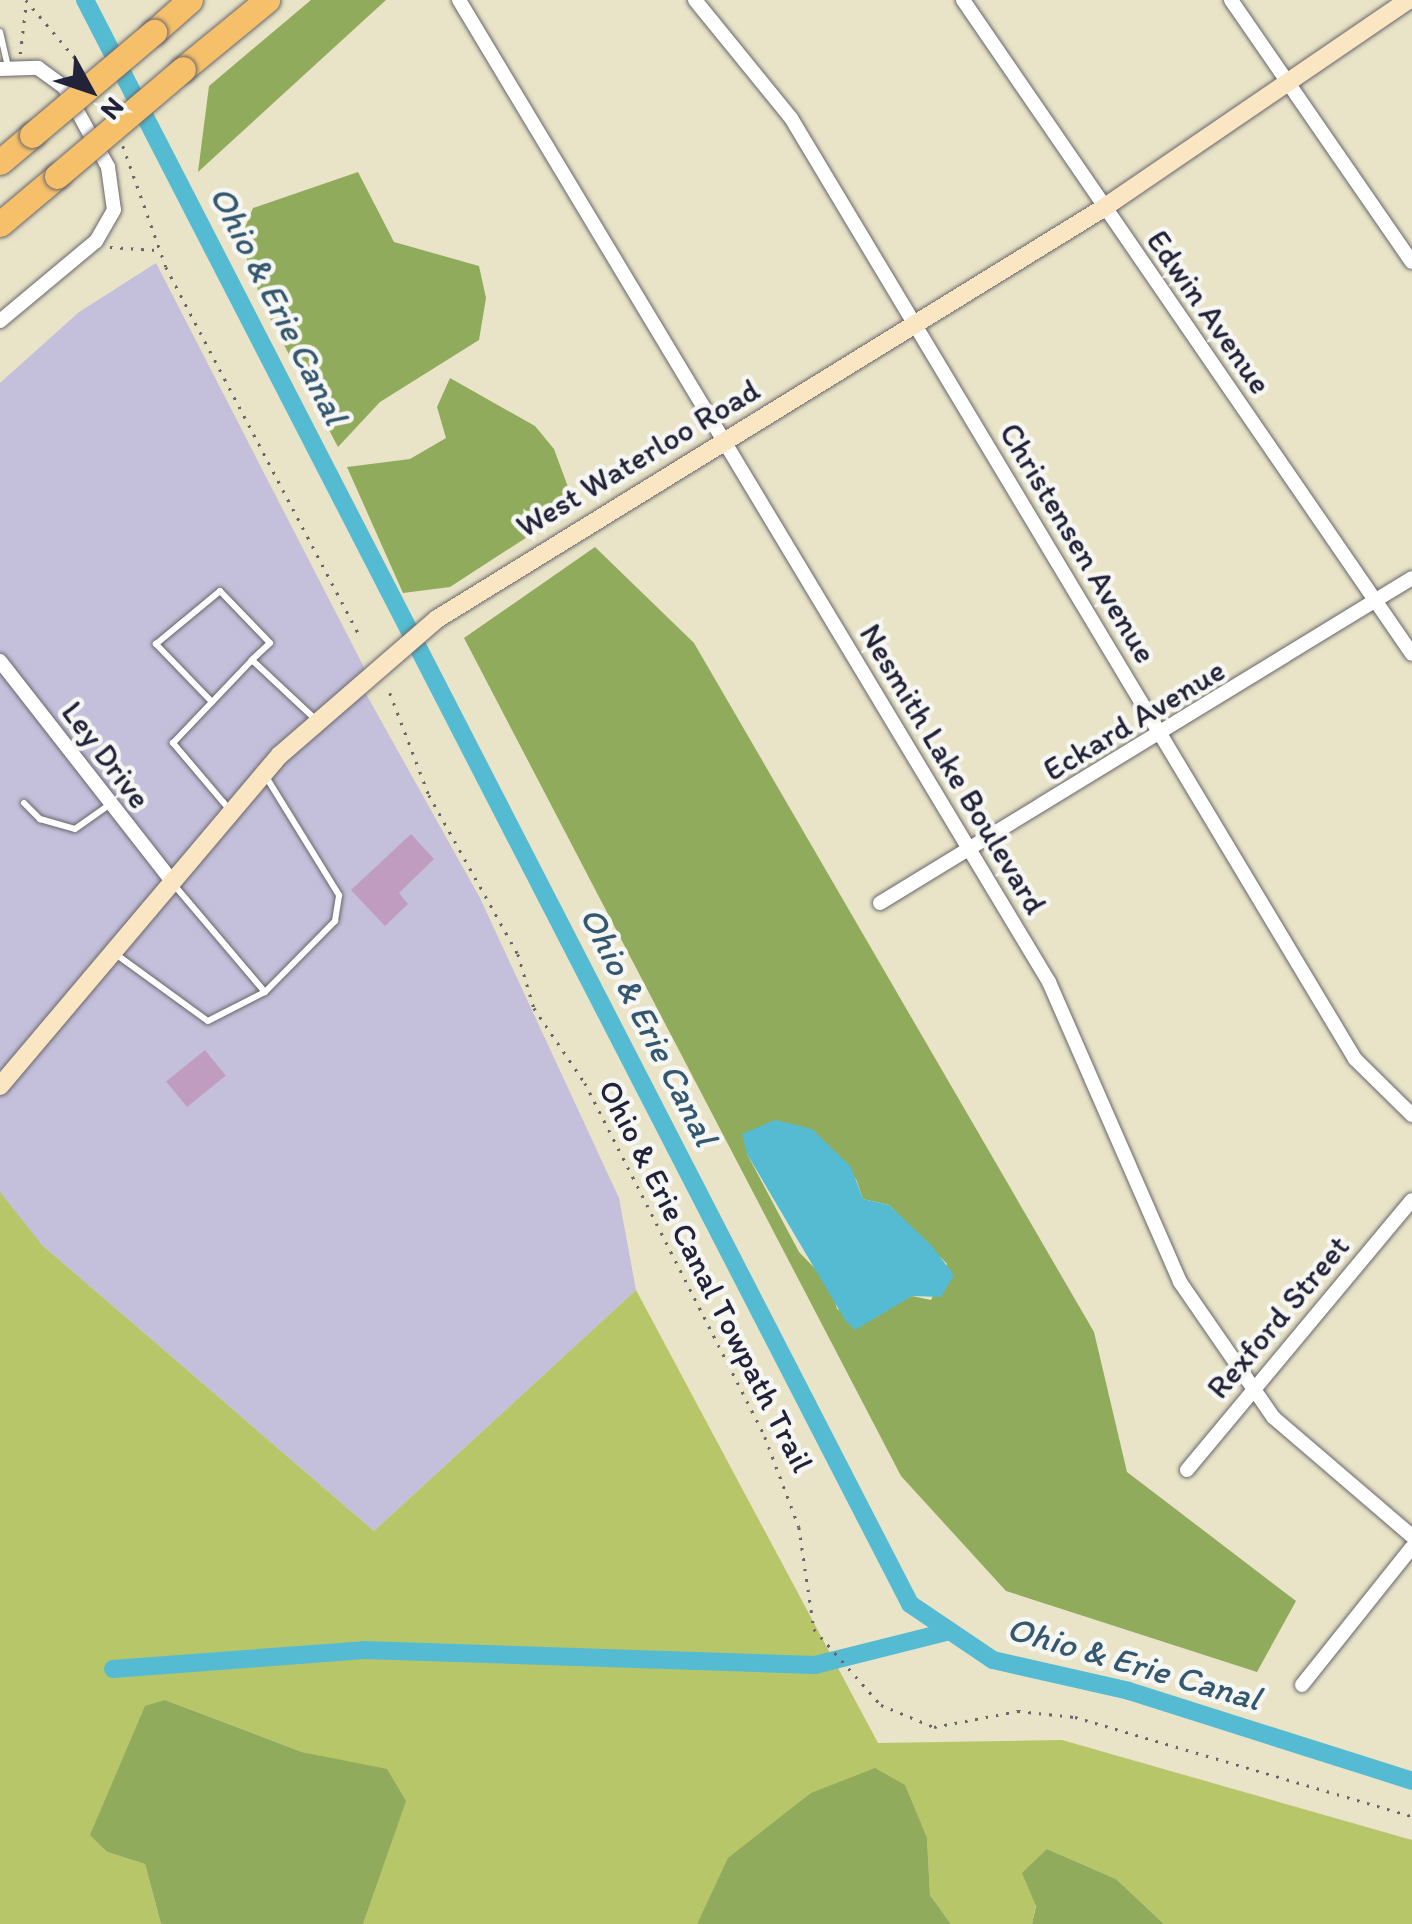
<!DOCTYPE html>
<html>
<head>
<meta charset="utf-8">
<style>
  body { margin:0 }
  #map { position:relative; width:1412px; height:1924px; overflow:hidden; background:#e9e4c7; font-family:Itim,sans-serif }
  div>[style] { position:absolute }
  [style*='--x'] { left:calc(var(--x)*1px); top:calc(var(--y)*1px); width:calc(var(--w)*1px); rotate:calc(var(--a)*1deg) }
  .industrial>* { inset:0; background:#c4c0db }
  .green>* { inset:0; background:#b7c669 }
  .forest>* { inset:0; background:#91ab5d }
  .water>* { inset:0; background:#54bbd2 }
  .canal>* { height:18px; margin:-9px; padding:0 9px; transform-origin:9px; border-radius:9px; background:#54bbd2 }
  .building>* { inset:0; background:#bf9cc0; transform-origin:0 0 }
  .path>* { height:2.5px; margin-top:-1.25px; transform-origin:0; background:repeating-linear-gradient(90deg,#68666c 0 2.5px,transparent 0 10.5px) }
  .roads { filter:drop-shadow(0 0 2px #68666c) drop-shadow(0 0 2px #68666c) }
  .service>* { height:6px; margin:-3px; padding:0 3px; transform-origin:3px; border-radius:3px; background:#fff }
  .minor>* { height:14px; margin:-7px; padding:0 7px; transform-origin:7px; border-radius:7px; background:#fff }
  .secondary>* { height:18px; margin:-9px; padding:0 9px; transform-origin:9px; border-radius:9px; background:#fbe6c4 }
  .motorway>* { height:25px; margin:-12.5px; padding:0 12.5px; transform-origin:12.5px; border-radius:12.5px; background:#f6c06b }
  .bridges { filter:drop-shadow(0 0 2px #68666c) drop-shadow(0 0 2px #68666c) }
  .motorway-bridge>* { height:25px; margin:-12.5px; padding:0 12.5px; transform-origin:12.5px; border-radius:12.5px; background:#f6c06b }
  span { translate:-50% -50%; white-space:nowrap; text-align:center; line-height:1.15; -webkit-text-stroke:9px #f6f6f2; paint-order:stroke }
  .street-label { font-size:32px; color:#22223b }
  .water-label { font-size:35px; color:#345870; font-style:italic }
  .north { position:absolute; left:40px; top:40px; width:100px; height:100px; -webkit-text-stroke:8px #f6f6f2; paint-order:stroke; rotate:130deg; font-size:28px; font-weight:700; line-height:40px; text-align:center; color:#22223b }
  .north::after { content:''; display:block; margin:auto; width:35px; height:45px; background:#22223b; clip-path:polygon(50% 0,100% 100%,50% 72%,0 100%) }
</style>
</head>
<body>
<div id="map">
  <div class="industrial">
    <i style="clip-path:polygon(156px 263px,368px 675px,360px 683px,480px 898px,619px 1198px,636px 1290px,374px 1531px,42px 1245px,0 1194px,0 383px,79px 312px)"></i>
  </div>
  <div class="green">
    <i style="clip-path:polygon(0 1192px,42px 1245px,374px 1531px,636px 1290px,878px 1743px,1062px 1740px,1412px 1840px,1412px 1924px,1164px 1924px,1116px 1879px,1047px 1849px,1032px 1924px,951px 1924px,930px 1895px,927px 1838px,729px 1858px,697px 1924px,363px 1924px,405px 1801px,387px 1770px,302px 1752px,165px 1700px,91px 1835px,107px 1852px,145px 1864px,161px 1924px,0 1924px)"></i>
  </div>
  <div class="forest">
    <i style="clip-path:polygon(311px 0,386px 0,198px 172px,209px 86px)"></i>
    <i style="clip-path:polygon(358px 172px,394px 242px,479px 266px,486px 298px,479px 340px,380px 402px,338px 447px,264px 307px,240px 240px,253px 208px)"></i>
    <i style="clip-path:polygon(450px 378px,535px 426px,554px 449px,575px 506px,450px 587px,403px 593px,347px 467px,410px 459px,446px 438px,437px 407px)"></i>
    <i style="clip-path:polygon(evenodd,595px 547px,694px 643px,1094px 1332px,1127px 1472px,1296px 1601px,1257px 1672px,1006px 1591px,901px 1476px,464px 638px,595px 547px,828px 1152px,856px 1179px,863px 1199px,889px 1205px,947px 1264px,931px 1300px,912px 1296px,862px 1321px,837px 1309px,830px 1284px,799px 1252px,747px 1154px,828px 1152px)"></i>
    <i style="clip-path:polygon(165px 1700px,302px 1752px,387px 1769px,406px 1801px,363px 1924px,161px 1924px,145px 1864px,107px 1852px,90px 1835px,145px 1706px)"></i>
    <i style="clip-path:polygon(875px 1768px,905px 1785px,927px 1838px,930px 1895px,951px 1924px,697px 1924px,728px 1858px,811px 1793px)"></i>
    <i style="clip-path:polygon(1047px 1849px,1116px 1879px,1164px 1924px,1032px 1924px,1036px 1906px,1022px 1873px)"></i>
  </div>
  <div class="water">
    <i style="clip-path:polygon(775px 1120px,812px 1129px,851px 1167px,863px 1199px,889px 1205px,931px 1245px,954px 1275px,941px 1297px,912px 1296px,855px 1330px,845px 1320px,747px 1154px,742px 1134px)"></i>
  </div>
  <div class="canal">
    <i style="--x:85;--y:0;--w:1804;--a:62.78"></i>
    <i style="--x:910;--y:1604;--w:100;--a:34"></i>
    <i style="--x:993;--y:1660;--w:139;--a:12.8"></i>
    <i style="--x:1129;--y:1691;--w:297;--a:17.6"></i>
    <i style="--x:113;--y:1669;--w:252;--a:-4.3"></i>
    <i style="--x:364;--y:1650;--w:451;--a:1.9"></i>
    <i style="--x:815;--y:1665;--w:139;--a:-14.1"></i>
  </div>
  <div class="building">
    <i style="clip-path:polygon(411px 834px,434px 859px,399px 893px,408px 904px,385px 926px,351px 890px)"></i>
    <i style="left:205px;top:1050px;width:33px;height:50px;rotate:51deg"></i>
  </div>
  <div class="path">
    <i style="--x:26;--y:0;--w:84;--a:49.8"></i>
    <i style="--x:20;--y:54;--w:50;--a:-83.2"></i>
    <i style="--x:123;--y:146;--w:128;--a:70.4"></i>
    <i style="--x:166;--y:267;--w:415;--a:62.3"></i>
    <i style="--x:110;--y:247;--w:46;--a:3.7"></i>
    <i style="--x:390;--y:693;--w:109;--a:69.1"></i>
    <i style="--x:429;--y:795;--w:182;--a:60.8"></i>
    <i style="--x:518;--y:954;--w:56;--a:73.5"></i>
    <i style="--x:534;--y:1008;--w:91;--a:55.8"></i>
    <i style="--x:585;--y:1083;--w:397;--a:63"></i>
    <i style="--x:765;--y:1437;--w:96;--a:69.3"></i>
    <i style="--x:799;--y:1527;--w:103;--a:81.6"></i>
    <i style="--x:814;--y:1629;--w:101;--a:48.6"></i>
    <i style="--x:881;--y:1705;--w:57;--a:22.5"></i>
    <i style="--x:934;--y:1727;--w:86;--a:-10.8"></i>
    <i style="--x:1018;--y:1711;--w:57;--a:6"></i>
    <i style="--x:1075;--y:1717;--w:351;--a:16.4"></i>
  </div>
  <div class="roads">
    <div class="service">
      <i style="--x:0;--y:32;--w:35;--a:77"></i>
      <i style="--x:212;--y:702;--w:81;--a:-134"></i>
      <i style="--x:156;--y:644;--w:83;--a:-39.6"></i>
      <i style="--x:220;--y:591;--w:72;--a:46.1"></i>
      <i style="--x:270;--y:643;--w:25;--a:137"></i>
      <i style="--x:24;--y:803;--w:23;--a:45"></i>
      <i style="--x:40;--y:819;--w:36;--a:16"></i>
      <i style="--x:75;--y:829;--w:42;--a:-35.2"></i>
      <i style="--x:229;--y:809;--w:87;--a:-130.3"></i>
      <i style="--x:173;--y:743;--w:115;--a:-46.4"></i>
      <i style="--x:252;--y:660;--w:86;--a:43.1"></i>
      <i style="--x:175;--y:886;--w:139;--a:49.7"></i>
      <i style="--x:117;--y:955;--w:112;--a:36"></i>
      <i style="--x:208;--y:1021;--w:64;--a:-27"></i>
      <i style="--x:265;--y:992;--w:100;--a:-45.4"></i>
      <i style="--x:335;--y:921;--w:26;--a:-81"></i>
      <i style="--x:339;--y:895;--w:139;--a:-121.7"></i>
    </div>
    <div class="minor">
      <i style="--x:459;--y:0;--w:1146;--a:59"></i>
      <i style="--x:1049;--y:982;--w:327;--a:66.4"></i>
      <i style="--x:1180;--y:1282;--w:164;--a:55.4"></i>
      <i style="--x:1273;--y:1417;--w:183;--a:40.6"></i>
      <i style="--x:695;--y:0;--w:152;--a:50.9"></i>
      <i style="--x:791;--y:118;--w:1097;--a:59.06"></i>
      <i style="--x:1355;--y:1059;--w:80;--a:44.5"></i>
      <i style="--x:963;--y:0;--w:793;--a:55.53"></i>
      <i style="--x:1231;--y:0;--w:318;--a:55.4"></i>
      <i style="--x:0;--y:69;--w:38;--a:-2"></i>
      <i style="--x:38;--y:68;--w:32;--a:36"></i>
      <i style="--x:64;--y:87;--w:91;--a:61.2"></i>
      <i style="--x:108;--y:167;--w:43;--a:82.1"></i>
      <i style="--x:114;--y:210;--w:36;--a:120"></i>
      <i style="--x:96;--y:241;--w:125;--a:140.2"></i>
      <i style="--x:0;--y:661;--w:278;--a:52"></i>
      <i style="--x:880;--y:903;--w:623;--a:-31.42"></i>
      <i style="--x:1187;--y:1470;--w:351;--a:-50.2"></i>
      <i style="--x:1302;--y:1685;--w:176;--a:-51.4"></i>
    </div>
    <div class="secondary">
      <i style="--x:0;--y:1086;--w:434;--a:-49.8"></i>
      <i style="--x:280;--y:755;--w:208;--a:-40.9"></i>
      <i style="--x:437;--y:619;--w:781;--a:-31.66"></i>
      <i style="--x:1102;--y:209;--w:371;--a:-34.3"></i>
    </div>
    <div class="motorway">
      <i style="--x:154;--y:32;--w:48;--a:-41.6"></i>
      <i style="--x:183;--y:69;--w:109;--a:-39.4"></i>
      <i style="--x:0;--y:162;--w:42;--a:-40.2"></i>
      <i style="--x:0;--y:224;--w:75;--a:-40.1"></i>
    </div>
  </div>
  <div class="bridges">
    <div class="motorway-bridge">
      <i style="--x:32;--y:135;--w:160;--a:-40.2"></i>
      <i style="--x:57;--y:176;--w:165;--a:-40.3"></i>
    </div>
  </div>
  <div class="street-label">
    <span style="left:1209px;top:312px;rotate:55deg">Edwin Avenue</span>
    <span style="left:638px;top:458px;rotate:-31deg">West Waterloo Road</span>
    <span style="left:1078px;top:543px;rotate:59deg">Christensen Avenue</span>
    <span style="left:1134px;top:720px;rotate:-31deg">Eckard Avenue</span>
    <span style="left:106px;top:755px;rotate:53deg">Ley Drive</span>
    <span style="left:953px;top:769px;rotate:59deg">Nesmith Lake Boulevard</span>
    <span style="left:706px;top:1276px;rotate:63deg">Ohio &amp; Erie Canal Towpath Trail</span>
    <span style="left:1278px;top:1317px;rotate:-50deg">Rexford Street</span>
  </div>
  <div class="water-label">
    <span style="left:279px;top:305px;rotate:63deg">Ohio &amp; Erie Canal</span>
    <span style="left:649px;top:1026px;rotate:63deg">Ohio &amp; Erie Canal</span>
    <span style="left:1134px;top:1663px;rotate:16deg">Ohio &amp; Erie Canal</span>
  </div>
  <div class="north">N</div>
</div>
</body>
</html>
